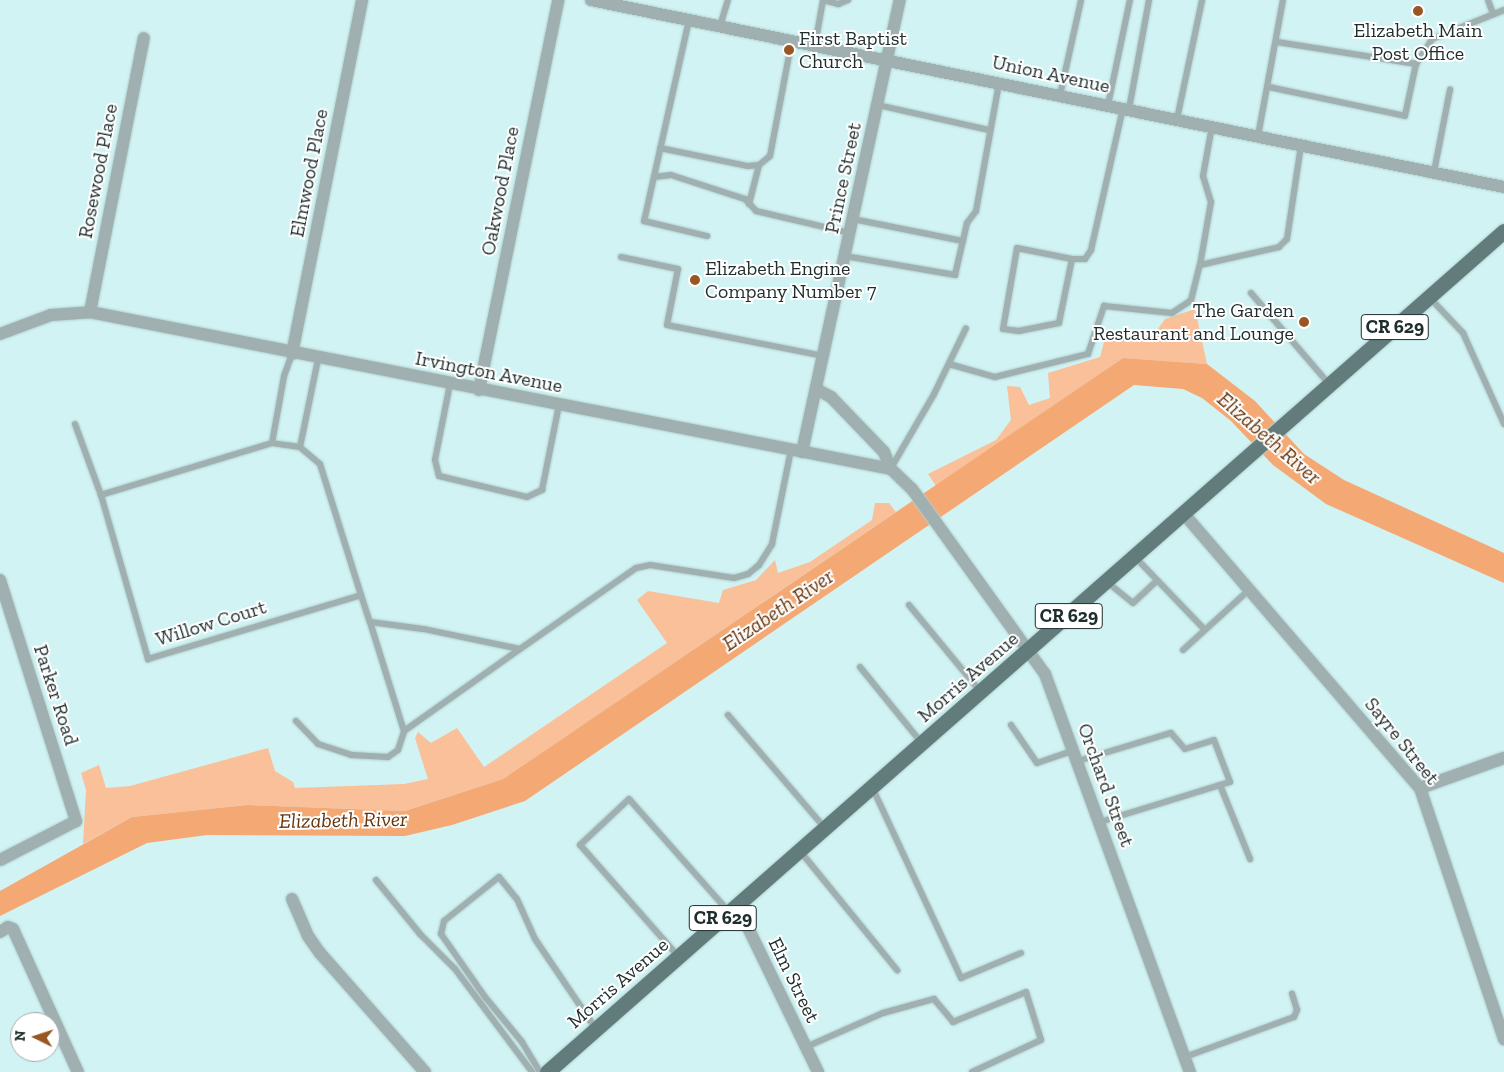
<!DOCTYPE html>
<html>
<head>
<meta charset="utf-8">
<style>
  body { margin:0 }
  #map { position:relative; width:1504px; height:1072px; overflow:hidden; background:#d1f3f3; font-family:"Zilla Slab",serif }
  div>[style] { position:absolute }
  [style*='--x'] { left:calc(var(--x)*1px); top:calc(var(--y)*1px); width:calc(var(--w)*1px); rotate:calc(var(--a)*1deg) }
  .green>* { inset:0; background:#f9c099 }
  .water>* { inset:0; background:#f4a974 }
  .roads { filter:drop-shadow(0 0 1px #b1cfcf) drop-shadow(0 0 1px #b1cfcf) }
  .lane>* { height:6px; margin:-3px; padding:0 3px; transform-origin:3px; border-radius:3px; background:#a0afaf }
  .street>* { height:12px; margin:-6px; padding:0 6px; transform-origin:6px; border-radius:6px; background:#a0afaf }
  .primary>* { height:15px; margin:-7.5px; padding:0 7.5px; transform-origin:7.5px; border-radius:7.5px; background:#627c7c }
  .dots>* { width:14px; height:14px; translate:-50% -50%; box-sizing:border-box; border:2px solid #fff; border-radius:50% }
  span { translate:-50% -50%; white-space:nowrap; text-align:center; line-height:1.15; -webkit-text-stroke:4px #fff; paint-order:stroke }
  .shield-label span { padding:1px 4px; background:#fff; border:1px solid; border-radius:4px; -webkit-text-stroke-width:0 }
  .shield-label { font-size:19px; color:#1f2d2d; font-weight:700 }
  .poi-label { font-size:20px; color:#1f2d2d }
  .left { translate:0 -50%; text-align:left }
  .right { translate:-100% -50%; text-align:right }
  .street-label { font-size:20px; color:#1f2d2d }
  .water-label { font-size:21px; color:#65350d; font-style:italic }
  .north { position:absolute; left:10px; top:1012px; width:50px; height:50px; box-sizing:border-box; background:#fff; border:1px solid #a5abab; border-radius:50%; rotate:274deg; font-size:14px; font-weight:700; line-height:20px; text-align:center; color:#1f2d2d }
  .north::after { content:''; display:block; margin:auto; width:18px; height:22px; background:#985623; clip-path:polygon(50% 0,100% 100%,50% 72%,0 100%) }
</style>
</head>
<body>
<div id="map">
  <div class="green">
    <i style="clip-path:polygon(1195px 309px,1207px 364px,1123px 358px,936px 486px,928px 474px,996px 440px,1011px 420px,1007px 386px,1020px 387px,1029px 405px,1050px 398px,1048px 373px,1100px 357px,1105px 338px,1155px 333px,1165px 319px)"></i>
    <i style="clip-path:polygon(875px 503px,889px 503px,896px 512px,503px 779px,405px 811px,247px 805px,132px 817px,83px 844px,86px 790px,81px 773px,99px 765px,106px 788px,130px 786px,268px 748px,275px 771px,293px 782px,295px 788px,404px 784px,428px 779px,415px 738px,418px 732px,431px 743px,457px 728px,484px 767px,667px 643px,637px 600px,648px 591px,719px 603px,723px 590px,756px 580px,775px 560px,778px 573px,810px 562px,872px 520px)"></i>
  </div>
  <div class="water">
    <i style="clip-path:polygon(1123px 358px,1207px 364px,1255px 401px,1304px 454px,1344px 480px,1504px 553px,1504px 583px,1326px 504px,1273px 465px,1231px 421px,1202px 398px,1183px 389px,1134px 385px,525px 801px,452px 825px,405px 836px,207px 835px,147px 843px,0 916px,0 891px,132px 817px,247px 805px,405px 811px,503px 779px)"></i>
  </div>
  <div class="roads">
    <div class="lane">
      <i style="--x:823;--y:0;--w:16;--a:15"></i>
      <i style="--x:838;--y:4;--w:11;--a:-22"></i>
      <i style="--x:1488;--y:0;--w:15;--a:70"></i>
      <i style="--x:689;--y:20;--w:206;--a:102.6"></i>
      <i style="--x:644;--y:221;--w:65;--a:13.4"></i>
      <i style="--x:720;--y:26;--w:27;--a:-73"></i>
      <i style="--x:1277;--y:42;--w:141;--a:9"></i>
      <i style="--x:815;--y:45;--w:46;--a:-79.9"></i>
      <i style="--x:1269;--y:87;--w:139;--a:12"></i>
      <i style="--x:1405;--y:116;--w:53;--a:-78.1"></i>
      <i style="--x:1416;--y:64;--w:30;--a:-57"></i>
      <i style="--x:1432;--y:39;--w:78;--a:-21.9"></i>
      <i style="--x:1060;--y:95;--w:97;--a:-77.5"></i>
      <i style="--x:878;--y:105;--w:114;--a:12.7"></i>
      <i style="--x:1108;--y:105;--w:107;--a:-78.2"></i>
      <i style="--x:1129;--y:109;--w:111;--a:-79.6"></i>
      <i style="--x:1177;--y:119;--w:122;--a:-78.1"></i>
      <i style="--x:1212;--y:126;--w:51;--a:100.2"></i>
      <i style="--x:1203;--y:176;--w:27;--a:73"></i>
      <i style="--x:1211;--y:202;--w:64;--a:99.9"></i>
      <i style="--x:1200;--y:265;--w:81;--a:-12.8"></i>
      <i style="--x:1279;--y:247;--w:11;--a:-45"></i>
      <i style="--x:1287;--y:239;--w:95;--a:-81.5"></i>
      <i style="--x:1258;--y:136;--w:138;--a:-79.6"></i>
      <i style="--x:660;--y:148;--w:90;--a:11.6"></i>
      <i style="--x:748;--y:166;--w:11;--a:-5"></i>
      <i style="--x:759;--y:165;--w:14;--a:-39"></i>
      <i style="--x:770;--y:156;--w:118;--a:-79.3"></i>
      <i style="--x:1434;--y:172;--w:84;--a:-79"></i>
      <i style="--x:654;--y:177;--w:17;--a:-7"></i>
      <i style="--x:671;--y:175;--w:78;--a:18"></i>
      <i style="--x:745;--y:199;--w:16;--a:47"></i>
      <i style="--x:756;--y:211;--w:97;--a:13.2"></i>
      <i style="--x:749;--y:204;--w:40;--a:-75.6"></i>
      <i style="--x:853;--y:219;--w:112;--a:11.3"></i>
      <i style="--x:845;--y:256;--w:112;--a:9.8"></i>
      <i style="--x:955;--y:275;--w:53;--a:-77"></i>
      <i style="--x:967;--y:223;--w:15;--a:-53"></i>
      <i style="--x:976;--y:211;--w:130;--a:-79.8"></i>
      <i style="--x:621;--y:257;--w:58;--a:11.9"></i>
      <i style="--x:678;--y:269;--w:57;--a:101.1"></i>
      <i style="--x:667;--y:325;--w:159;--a:11.2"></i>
      <i style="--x:1072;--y:259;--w:65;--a:101.5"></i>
      <i style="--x:1059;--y:323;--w:41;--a:168.7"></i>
      <i style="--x:1019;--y:331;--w:16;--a:-173"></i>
      <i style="--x:1003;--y:329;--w:82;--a:-80.2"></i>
      <i style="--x:1017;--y:248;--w:56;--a:11.3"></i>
      <i style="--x:1072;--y:259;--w:13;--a:0"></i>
      <i style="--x:1085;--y:259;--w:11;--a:-56"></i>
      <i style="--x:1091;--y:250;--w:146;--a:-77.3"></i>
      <i style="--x:1251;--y:293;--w:120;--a:49.4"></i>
      <i style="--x:1429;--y:297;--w:50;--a:46.6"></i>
      <i style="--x:1463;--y:333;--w:100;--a:65.7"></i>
      <i style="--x:949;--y:364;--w:48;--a:15.8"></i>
      <i style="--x:995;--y:377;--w:96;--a:-13.9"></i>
      <i style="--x:1088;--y:354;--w:51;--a:-71.6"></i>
      <i style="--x:1104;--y:306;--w:68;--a:5.9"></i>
      <i style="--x:1172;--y:313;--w:23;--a:-34"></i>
      <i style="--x:1191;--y:300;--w:36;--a:-76"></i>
      <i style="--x:450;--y:384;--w:77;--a:101.2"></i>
      <i style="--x:435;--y:460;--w:16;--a:76"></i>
      <i style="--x:439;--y:476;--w:90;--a:13.4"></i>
      <i style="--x:527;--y:497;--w:17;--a:-25"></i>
      <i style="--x:542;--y:490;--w:87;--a:-78.7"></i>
      <i style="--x:75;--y:424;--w:76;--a:69.9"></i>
      <i style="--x:101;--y:495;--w:171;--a:74"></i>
      <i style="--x:148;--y:659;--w:222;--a:-16.7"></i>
      <i style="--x:361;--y:595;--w:137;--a:-107.4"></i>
      <i style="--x:320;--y:464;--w:26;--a:-140"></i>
      <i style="--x:300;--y:447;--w:28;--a:-172"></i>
      <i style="--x:272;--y:443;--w:179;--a:163.1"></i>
      <i style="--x:272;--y:443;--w:68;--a:-79.8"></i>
      <i style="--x:284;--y:376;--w:23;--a:-70"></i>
      <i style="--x:300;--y:447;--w:90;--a:-78.4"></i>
      <i style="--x:891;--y:468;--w:86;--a:-59.8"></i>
      <i style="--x:934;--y:394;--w:73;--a:-64.1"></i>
      <i style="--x:1135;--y:557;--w:101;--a:46.2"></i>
      <i style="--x:1107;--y:582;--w:33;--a:39"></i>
      <i style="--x:1133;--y:603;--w:33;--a:-43"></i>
      <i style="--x:361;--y:595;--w:28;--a:72"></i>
      <i style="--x:370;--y:622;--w:114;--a:72.7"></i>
      <i style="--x:404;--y:731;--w:142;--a:-35.3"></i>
      <i style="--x:520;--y:649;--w:99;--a:-168.3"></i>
      <i style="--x:423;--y:629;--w:53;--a:-172.5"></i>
      <i style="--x:909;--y:605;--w:112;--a:50.5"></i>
      <i style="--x:520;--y:649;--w:141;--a:-34.9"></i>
      <i style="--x:636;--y:568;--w:14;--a:-12"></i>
      <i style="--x:650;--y:565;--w:85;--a:8.8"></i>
      <i style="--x:734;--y:578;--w:15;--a:-16"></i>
      <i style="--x:748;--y:574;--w:14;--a:-39"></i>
      <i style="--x:759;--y:565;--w:25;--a:-58"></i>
      <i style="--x:772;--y:544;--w:96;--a:-78.6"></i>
      <i style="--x:1183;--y:650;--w:91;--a:-42.3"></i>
      <i style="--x:860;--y:667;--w:97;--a:50.9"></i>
      <i style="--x:728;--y:715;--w:148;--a:49.4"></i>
      <i style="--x:296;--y:721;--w:32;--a:46"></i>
      <i style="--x:318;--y:744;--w:35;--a:18"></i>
      <i style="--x:351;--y:755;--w:37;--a:3"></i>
      <i style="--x:388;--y:757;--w:12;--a:-35"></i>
      <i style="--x:398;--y:750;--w:20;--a:-72"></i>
      <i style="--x:1011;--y:725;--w:46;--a:55.6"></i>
      <i style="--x:1037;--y:763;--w:39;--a:-19"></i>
      <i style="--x:1078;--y:761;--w:97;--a:-16.8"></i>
      <i style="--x:1171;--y:733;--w:21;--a:49"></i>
      <i style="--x:1185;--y:749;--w:30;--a:-17"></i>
      <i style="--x:1214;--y:740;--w:45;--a:69.1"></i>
      <i style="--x:1230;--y:782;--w:10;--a:163"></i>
      <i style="--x:872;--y:787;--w:211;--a:65"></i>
      <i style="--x:961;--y:978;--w:65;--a:-22.6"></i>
      <i style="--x:1100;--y:822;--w:126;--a:-17.1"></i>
      <i style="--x:1220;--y:785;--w:80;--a:67.9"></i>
      <i style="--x:800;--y:851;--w:154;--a:50.8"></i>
      <i style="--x:376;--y:880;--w:70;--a:50.8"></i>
      <i style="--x:420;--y:934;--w:49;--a:45"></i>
      <i style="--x:455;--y:969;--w:129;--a:53.2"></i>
      <i style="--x:678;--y:956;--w:148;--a:-131.4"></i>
      <i style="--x:580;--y:845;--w:67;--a:-43.2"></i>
      <i style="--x:629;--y:799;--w:149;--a:48.5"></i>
      <i style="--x:806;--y:1047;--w:84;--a:-23.8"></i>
      <i style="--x:883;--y:1013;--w:53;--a:-15.4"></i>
      <i style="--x:934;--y:999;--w:30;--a:50"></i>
      <i style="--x:953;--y:1022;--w:79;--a:-22.3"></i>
      <i style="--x:1026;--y:992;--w:50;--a:72.6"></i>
      <i style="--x:1041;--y:1040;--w:76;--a:155.1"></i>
      <i style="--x:1185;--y:1057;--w:116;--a:-20.2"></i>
      <i style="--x:1294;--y:1017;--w:8;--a:-67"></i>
      <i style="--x:1297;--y:1010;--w:17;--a:-107"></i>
      <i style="--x:540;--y:1072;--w:35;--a:-121"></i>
      <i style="--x:522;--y:1042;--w:58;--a:-129.4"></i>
      <i style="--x:485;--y:997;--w:77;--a:-124.9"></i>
      <i style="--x:441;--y:934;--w:13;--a:-77"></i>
      <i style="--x:444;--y:921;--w:70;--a:-38.7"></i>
      <i style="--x:499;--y:877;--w:28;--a:51"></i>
      <i style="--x:517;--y:899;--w:44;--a:65.8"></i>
      <i style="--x:535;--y:939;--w:109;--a:55.9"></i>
    </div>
    <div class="street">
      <i style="--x:591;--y:0;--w:932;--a:11.58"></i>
      <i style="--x:90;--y:312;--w:279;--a:-78.9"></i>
      <i style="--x:0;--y:334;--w:54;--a:-20.4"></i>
      <i style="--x:51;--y:315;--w:39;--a:-4"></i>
      <i style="--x:90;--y:312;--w:816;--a:11.09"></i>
      <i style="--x:891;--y:469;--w:29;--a:44"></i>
      <i style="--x:912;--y:489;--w:228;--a:54.3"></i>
      <i style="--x:1045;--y:674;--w:424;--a:70"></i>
      <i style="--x:292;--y:354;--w:361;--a:-78.8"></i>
      <i style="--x:816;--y:389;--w:17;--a:28"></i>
      <i style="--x:831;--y:397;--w:76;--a:46.1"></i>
      <i style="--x:884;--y:452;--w:18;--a:68"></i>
      <i style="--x:479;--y:390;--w:398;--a:-78.5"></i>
      <i style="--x:802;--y:452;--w:463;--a:-77.8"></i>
      <i style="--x:1184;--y:514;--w:362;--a:49.3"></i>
      <i style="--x:1420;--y:788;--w:265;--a:71.5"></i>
      <i style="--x:0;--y:580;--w:253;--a:72.5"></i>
      <i style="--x:76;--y:821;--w:85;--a:152.8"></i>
      <i style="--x:1420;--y:788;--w:89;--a:-19.7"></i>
      <i style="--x:292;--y:899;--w:40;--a:66.6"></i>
      <i style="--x:308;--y:936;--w:21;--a:55"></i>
      <i style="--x:320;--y:953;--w:159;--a:48.6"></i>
      <i style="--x:737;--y:905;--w:186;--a:64.1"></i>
      <i style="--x:0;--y:932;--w:9;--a:-32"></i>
      <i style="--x:8;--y:927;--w:5;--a:22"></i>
      <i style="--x:13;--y:929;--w:157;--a:65.6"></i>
    </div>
    <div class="primary">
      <i style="--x:547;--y:1072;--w:1274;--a:-41.31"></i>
    </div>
  </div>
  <div class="dots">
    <i style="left:1418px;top:11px;background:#985623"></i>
    <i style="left:789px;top:50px;background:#985623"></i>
    <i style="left:695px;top:280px;background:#985623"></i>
    <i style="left:1304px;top:322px;background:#985623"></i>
  </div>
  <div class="shield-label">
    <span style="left:1395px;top:327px">CR 629</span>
    <span style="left:1069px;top:616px">CR 629</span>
    <span style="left:723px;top:918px">CR 629</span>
  </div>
  <div class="poi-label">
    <span style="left:1418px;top:42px">Elizabeth Main<br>Post Office</span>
    <span class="left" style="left:799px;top:50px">First Baptist<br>Church</span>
    <span class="left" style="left:705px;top:280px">Elizabeth Engine<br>Company Number 7</span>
    <span class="right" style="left:1294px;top:322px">The Garden<br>Restaurant and Lounge</span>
  </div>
  <div class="street-label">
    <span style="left:1051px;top:74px;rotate:12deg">Union Avenue</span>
    <span style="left:98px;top:171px;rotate:-79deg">Rosewood Place</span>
    <span style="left:309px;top:173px;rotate:-79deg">Elmwood Place</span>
    <span style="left:843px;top:178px;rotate:-78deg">Prince Street</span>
    <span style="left:500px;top:191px;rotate:-79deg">Oakwood Place</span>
    <span style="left:489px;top:372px;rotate:11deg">Irvington Avenue</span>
    <span style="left:211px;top:623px;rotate:-17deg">Willow Court</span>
    <span style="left:968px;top:677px;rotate:-41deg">Morris Avenue</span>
    <span style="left:56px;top:695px;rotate:72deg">Parker Road</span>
    <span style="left:1402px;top:741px;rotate:51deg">Sayre Street</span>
    <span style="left:1106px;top:785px;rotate:70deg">Orchard Street</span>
    <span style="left:794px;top:980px;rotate:64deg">Elm Street</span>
    <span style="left:618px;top:983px;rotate:-41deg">Morris Avenue</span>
  </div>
  <div class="water-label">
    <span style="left:1269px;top:438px;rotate:41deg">Elizabeth River</span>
    <span style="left:778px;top:610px;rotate:-34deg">Elizabeth River</span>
    <span style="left:343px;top:820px;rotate:-1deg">Elizabeth River</span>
  </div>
  <div class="north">N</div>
</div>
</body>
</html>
